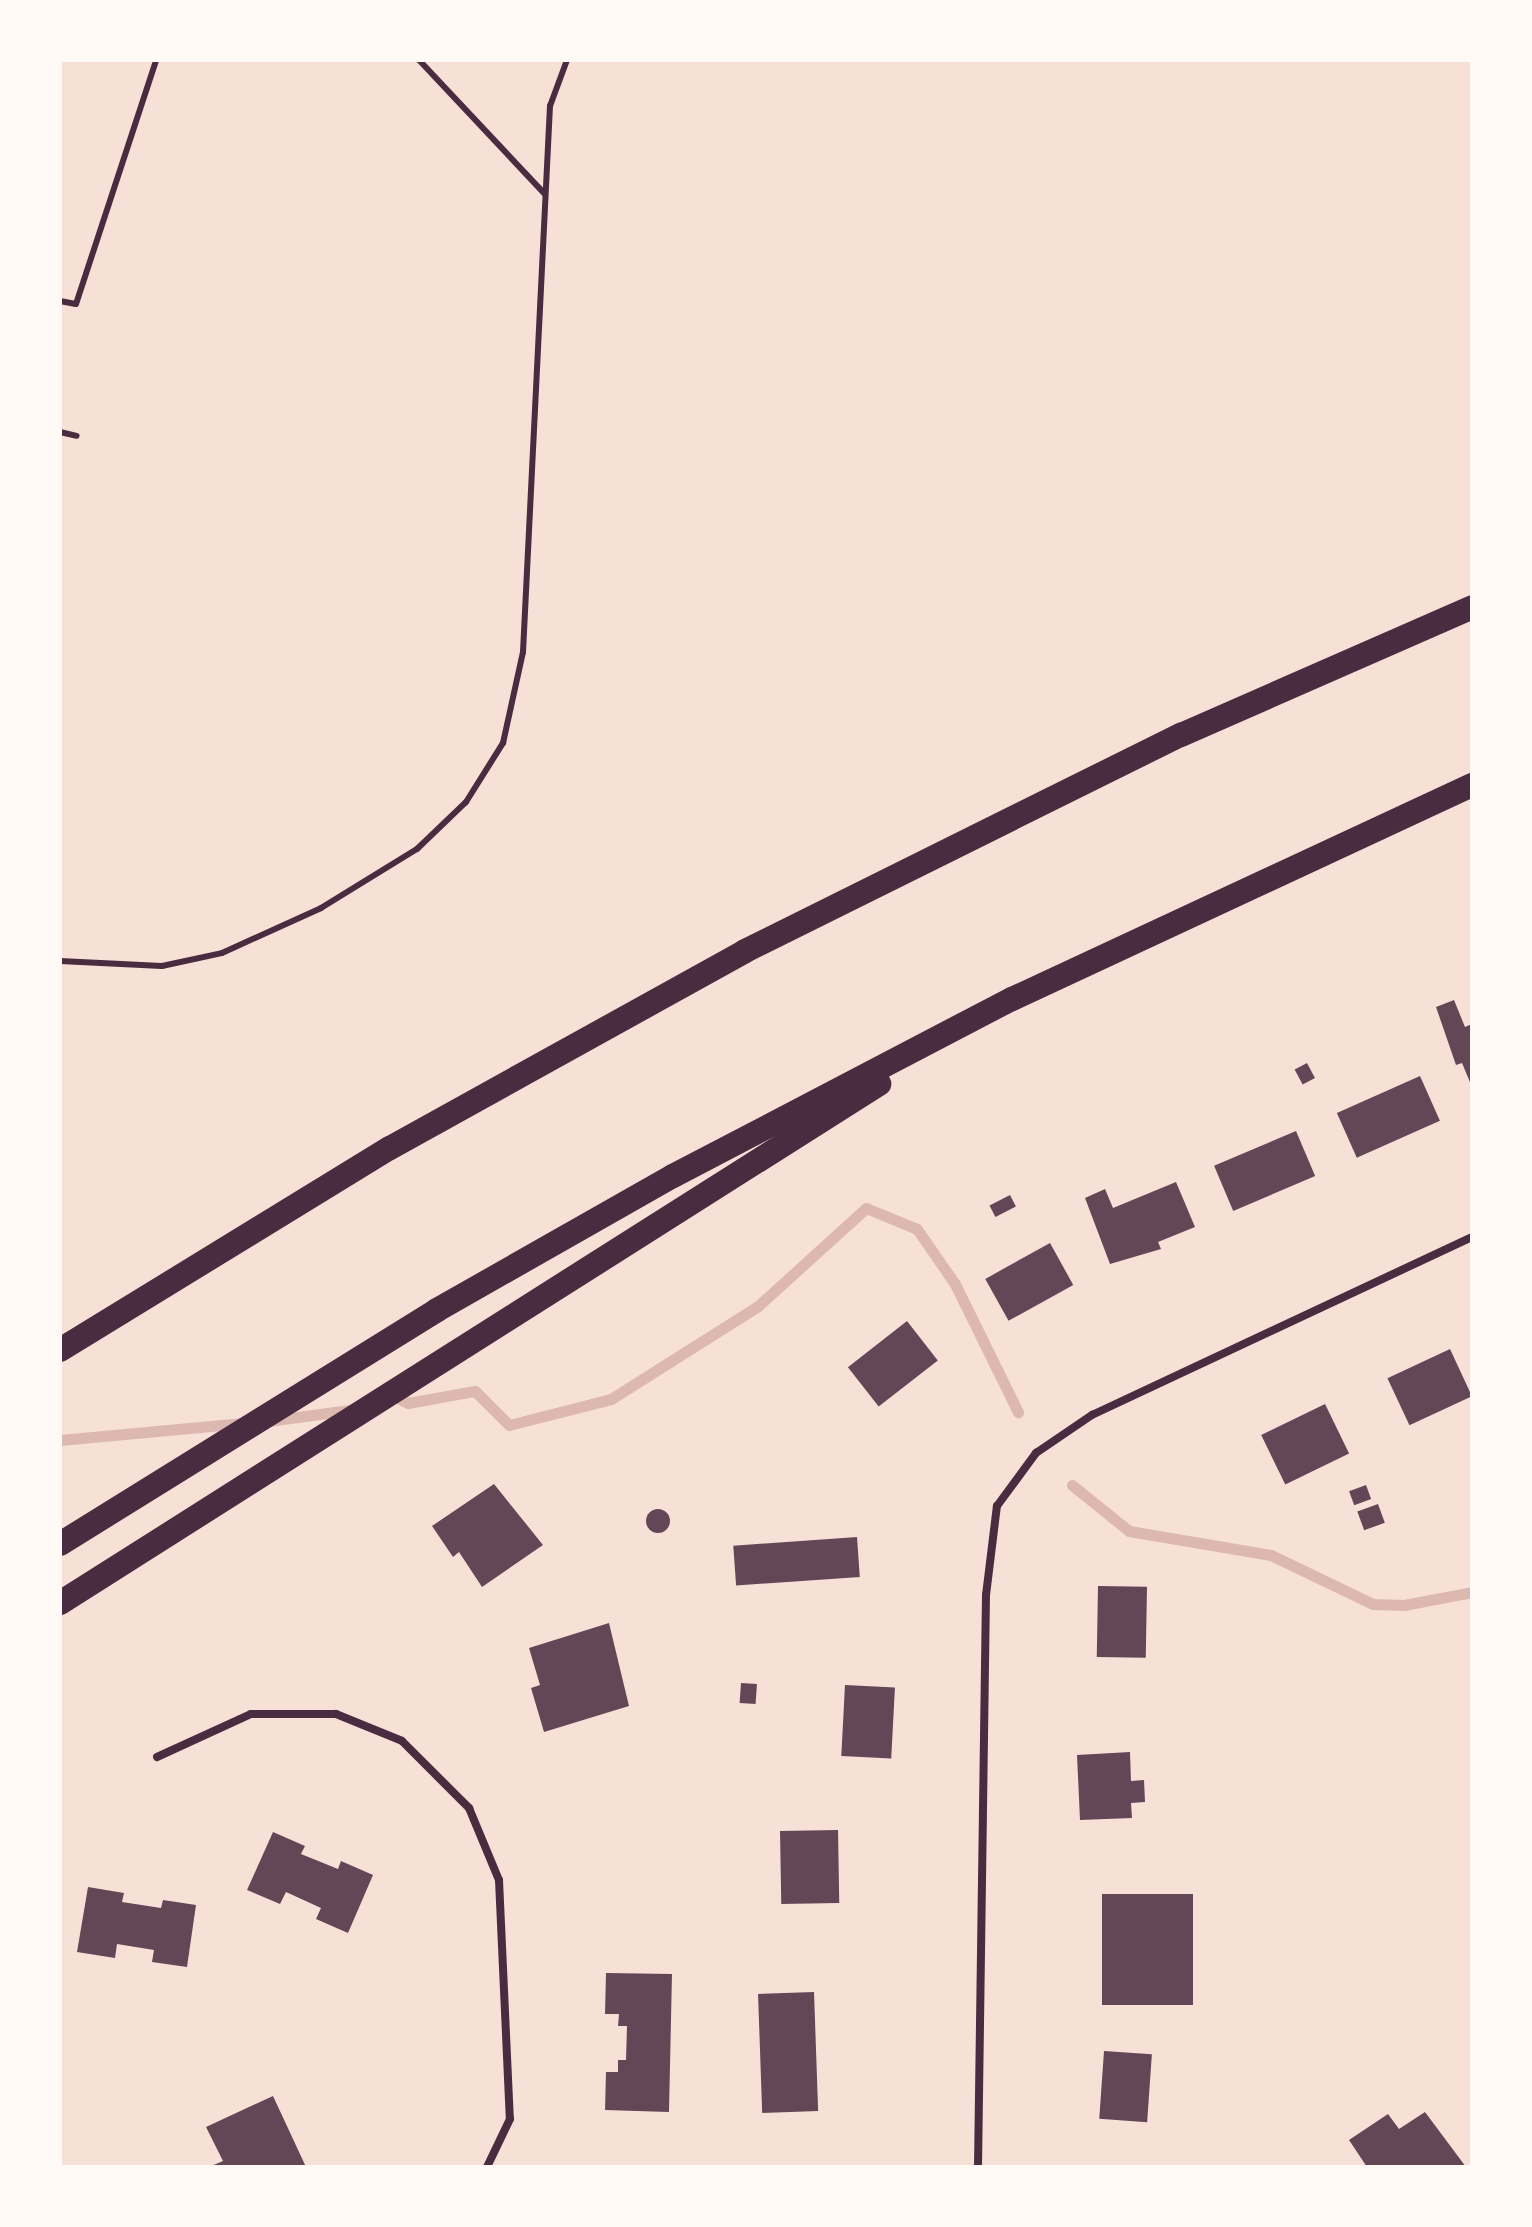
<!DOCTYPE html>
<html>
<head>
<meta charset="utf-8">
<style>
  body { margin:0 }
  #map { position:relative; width:1532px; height:2227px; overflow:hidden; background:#f7e1d7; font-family:"PT Sans",sans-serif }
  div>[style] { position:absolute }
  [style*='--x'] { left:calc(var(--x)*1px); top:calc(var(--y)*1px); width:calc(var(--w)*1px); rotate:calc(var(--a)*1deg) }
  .stream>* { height:11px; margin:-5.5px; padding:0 5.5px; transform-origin:5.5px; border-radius:5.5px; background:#dcb8b0 }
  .building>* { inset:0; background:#644757; transform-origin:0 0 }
  .round { border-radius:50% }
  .service>* { height:6px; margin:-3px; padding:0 3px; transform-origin:3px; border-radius:3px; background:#4a2c40 }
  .minor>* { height:8px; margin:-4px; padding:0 4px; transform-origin:4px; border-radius:4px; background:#4a2c40 }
  .motorway>* { height:24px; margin:-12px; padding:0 12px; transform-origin:12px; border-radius:12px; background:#4a2c40 }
  span { translate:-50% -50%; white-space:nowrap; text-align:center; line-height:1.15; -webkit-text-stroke:7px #fffaf5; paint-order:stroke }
  .frame { position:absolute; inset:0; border:62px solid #fffaf5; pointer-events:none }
</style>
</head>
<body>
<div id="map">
  <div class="stream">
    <i style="--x:389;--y:1400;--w:8;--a:-23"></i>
    <i style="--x:396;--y:1397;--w:13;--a:27"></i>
    <i style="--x:408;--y:1403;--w:68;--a:-10.2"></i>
    <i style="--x:475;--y:1391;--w:48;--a:45"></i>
    <i style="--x:509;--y:1425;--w:105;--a:-14.3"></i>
    <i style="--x:611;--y:1399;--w:174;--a:-32.3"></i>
    <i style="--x:758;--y:1306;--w:146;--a:-42.2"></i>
    <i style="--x:866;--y:1208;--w:55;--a:22.4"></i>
    <i style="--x:917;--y:1229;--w:67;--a:55.4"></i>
    <i style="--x:955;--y:1284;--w:143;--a:63.8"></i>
    <i style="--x:268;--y:1421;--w:90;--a:-7.7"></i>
    <i style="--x:60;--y:1440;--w:184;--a:-5.3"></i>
    <i style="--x:1072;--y:1485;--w:73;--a:38.9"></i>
    <i style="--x:1129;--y:1531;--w:144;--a:9.6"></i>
    <i style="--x:1271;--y:1555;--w:113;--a:25.7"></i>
    <i style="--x:1373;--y:1604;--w:31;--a:2"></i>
    <i style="--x:1404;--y:1605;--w:69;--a:-10.8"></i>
  </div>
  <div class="building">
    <i style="clip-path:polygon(1454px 1000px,1465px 1027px,1472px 1024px,1472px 1087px,1462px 1063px,1456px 1065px,1436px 1007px)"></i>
    <i style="left:1307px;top:1063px;width:17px;height:14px;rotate:62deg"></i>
    <i style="left:1420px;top:1076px;width:49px;height:91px;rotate:66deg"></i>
    <i style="left:1296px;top:1131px;width:49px;height:89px;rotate:67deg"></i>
    <i style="clip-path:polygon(1176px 1182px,1195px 1227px,1158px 1242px,1161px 1249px,1110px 1264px,1085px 1198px,1105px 1189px,1113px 1208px)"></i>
    <i style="left:1010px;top:1195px;width:13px;height:23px;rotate:63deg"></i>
    <i style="left:1050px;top:1243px;width:48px;height:74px;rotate:61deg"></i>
    <i style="left:907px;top:1321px;width:50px;height:75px;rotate:52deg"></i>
    <i style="left:1450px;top:1349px;width:52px;height:69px;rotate:65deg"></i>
    <i style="left:1325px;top:1404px;width:55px;height:71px;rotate:64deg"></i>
    <i style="clip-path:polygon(494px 1484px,543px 1545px,482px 1587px,459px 1552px,453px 1557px,432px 1526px)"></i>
    <i style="left:1366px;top:1485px;width:15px;height:18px;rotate:70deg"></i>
    <i style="left:1378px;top:1504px;width:20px;height:22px;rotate:70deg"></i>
    <i class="round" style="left:646px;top:1509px;width:24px;height:24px"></i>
    <i style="left:857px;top:1537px;width:40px;height:124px;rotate:86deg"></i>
    <i style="left:1098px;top:1586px;width:49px;height:71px;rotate:1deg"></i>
    <i style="clip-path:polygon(609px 1623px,629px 1706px,544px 1732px,531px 1688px,540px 1685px,529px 1648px)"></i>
    <i style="left:741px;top:1683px;width:16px;height:20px;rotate:4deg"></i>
    <i style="left:845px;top:1685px;width:50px;height:71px;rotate:3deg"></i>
    <i style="clip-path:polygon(1130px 1752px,1131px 1781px,1144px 1780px,1145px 1802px,1131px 1803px,1132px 1818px,1080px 1820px,1077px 1755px)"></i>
    <i style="left:838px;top:1830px;width:73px;height:58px;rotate:89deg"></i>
    <i style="clip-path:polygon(273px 1832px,305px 1846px,301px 1854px,338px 1869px,341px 1861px,373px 1875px,348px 1933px,316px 1919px,321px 1908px,286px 1892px,280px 1904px,247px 1890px)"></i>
    <i style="clip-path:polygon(88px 1887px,124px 1893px,122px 1902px,161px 1908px,163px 1900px,196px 1905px,187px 1967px,152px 1962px,154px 1950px,117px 1944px,115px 1958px,77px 1952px)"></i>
    <i style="left:1102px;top:1894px;width:91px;height:111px"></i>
    <i style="clip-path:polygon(606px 1973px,672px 1974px,669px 2112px,605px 2110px,606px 2072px,618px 2072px,618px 2060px,626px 2060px,627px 2026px,618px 2026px,619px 2014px,605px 2014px)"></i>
    <i style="left:814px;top:1992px;width:119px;height:56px;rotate:88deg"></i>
    <i style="left:1104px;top:2051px;width:48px;height:68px;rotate:4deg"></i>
    <i style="clip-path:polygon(273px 2096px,306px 2167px,209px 2167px,223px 2161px,206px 2127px)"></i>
    <i style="clip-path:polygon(1425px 2112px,1466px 2167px,1367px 2167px,1349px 2140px,1388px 2114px,1399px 2129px)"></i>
  </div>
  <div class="service">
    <i style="--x:419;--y:60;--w:184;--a:46.8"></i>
    <i style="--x:60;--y:301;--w:16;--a:11"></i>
    <i style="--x:76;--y:304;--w:257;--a:-71.8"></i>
    <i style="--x:60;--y:432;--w:17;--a:13"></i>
    <i style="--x:60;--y:961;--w:102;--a:2.8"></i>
    <i style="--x:162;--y:966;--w:61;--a:-12.2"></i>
    <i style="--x:222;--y:953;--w:109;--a:-24.4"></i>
    <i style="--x:321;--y:908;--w:113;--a:-31.6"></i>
    <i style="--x:417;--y:849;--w:68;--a:-43.8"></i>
    <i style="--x:466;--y:802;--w:70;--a:-57.9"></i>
    <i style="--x:503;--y:743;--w:93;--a:-77.6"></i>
    <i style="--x:523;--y:652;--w:547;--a:-87.17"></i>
    <i style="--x:550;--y:106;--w:49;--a:-69.7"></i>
  </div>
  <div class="minor">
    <i style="--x:157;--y:1757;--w:103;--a:-24.6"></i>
    <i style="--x:251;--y:1714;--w:85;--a:0"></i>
    <i style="--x:336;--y:1714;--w:71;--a:22.2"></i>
    <i style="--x:402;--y:1741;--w:95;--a:45"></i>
    <i style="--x:469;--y:1808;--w:78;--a:67.4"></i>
    <i style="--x:499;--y:1880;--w:239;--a:87.4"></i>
    <i style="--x:510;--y:2119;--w:53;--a:115.6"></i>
    <i style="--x:978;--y:2167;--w:572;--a:-89.2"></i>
    <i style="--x:986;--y:1595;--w:90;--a:-83"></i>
    <i style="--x:997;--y:1506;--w:66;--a:-53.7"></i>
    <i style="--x:1036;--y:1453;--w:68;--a:-34.2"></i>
    <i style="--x:1092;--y:1415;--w:420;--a:-25.1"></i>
  </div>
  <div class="motorway">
    <i style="--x:60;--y:1350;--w:387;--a:-31.5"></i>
    <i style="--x:390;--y:1148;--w:406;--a:-29"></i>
    <i style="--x:745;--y:951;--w:487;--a:-26.4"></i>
    <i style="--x:1181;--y:735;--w:318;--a:-23.7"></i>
    <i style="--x:60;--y:1544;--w:444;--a:-31.8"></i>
    <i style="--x:437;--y:1310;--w:271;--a:-29.6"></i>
    <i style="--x:673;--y:1176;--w:382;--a:-27.6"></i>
    <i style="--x:1012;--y:999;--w:507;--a:-24.95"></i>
    <i style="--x:60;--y:1603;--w:970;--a:-32.36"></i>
  </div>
  <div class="frame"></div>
</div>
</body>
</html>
